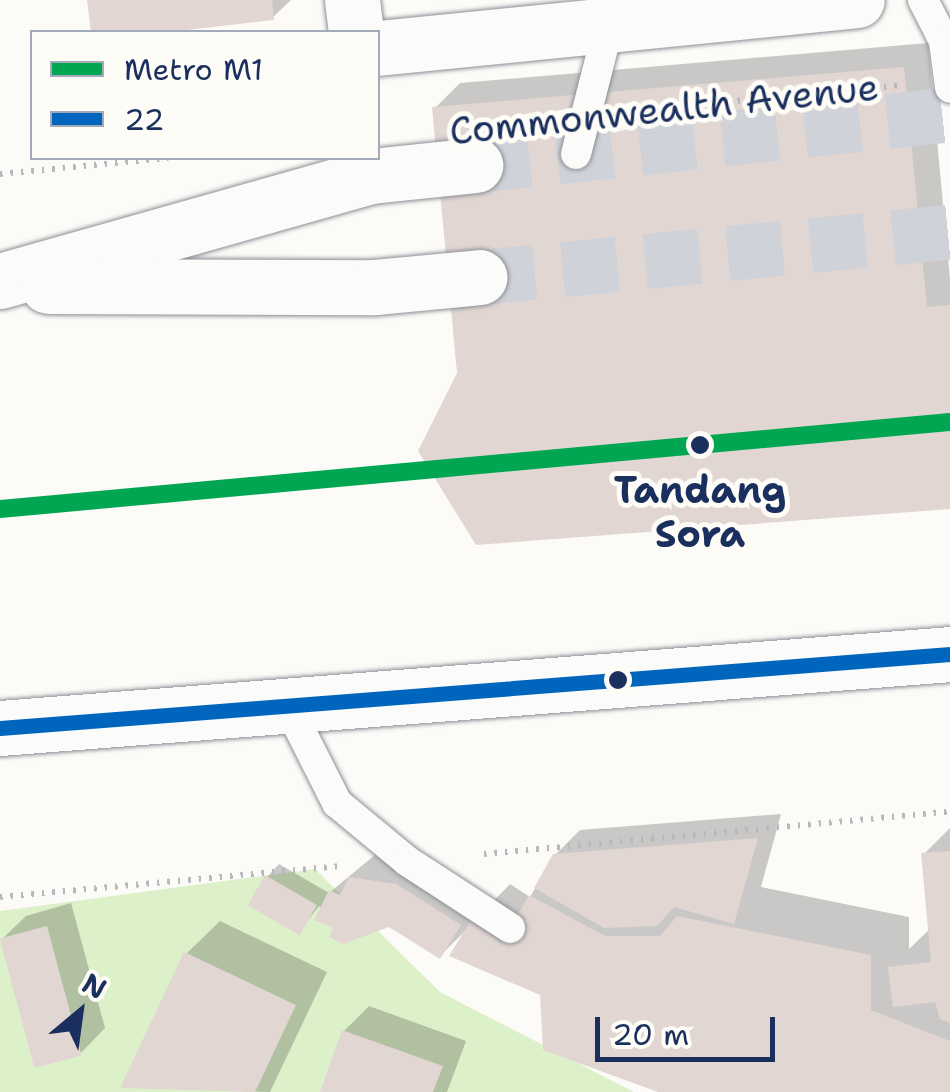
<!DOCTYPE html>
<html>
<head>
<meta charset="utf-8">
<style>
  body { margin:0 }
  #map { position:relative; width:950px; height:1092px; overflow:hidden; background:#fcfbf8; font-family:"Shantell Sans",sans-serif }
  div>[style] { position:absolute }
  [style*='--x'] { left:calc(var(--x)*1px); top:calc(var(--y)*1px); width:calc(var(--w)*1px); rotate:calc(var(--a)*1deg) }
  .green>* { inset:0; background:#dcf1c9 }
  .shadow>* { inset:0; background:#0003 }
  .building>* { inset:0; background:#e1d6d2; transform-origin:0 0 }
  .primary-tunnel>* { height:55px; margin-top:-27.5px; transform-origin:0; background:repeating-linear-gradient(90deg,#cfd2d9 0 55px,transparent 0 83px) }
  .path>* { height:6px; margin-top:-3px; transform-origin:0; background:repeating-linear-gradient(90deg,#b6b9bd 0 2.5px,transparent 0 10.5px) }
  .roads { filter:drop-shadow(0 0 2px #8c9097) drop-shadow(0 0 2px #8c9097) }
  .service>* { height:30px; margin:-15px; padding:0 15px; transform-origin:15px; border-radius:15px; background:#fbfbf9 }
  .minor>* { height:55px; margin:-27.5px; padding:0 27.5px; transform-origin:27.5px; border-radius:27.5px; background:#fbfbf9 }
  .primary>* { height:55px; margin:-27.5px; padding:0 27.5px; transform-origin:27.5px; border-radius:27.5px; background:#fbfbf9 }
  .bus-1>* { height:15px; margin:-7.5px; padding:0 7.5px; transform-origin:7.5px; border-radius:7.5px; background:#0065bd }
  .metro-1>* { height:18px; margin:-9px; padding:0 9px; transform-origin:9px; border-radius:9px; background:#00a651 }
  .dots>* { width:28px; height:28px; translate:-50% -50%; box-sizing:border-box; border:5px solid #fdfcf7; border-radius:50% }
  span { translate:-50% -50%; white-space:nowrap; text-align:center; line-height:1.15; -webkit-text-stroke:10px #fdfcf7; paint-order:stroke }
  .street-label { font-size:38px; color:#1b2f5e }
  .stop-label { font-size:38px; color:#1b2f5e; font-weight:700 }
  .legend { position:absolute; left:30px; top:30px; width:350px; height:130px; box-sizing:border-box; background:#fdfcf7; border:2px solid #a3aaba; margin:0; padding:12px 18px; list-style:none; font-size:30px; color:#1b2f5e }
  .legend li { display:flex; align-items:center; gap:20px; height:50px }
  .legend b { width:50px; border:2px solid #a3aaba }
  .north { position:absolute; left:30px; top:962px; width:100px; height:100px; -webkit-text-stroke:8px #fdfcf7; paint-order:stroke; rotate:29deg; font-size:28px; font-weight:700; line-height:40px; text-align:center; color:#1b2f5e }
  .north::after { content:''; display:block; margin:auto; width:35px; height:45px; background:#1b2f5e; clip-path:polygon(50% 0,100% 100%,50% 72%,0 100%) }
  .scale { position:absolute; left:595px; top:1017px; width:180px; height:45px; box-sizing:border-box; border:5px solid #1b2f5e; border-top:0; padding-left:12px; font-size:30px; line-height:35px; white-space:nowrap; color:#1b2f5e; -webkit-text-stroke:8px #fdfcf7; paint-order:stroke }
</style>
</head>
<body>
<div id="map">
  <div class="green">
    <i style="clip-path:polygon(315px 869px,440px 992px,634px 1092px,0 1092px,0 911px)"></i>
  </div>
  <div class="shadow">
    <i style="clip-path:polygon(90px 0,291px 0,273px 17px,149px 32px,94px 32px)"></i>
    <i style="clip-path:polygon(928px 43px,950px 279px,950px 507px,459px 373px,435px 108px,460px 83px)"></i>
    <i style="clip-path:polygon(781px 814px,761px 887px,909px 917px,909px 949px,931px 928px,924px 854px,950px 828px,950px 1092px,665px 1092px,466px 930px,440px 956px,389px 924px,336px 927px,319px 906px,298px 933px,267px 877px,279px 864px,329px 893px,376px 854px,484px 900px,472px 923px,510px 884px,530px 897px,555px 855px,580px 830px)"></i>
    <i style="clip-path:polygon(71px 903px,105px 1028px,81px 1053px,1px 940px,26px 916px)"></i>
    <i style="clip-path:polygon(220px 921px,327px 972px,270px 1092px,124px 1087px,186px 954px)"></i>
    <i style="clip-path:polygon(369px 1006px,466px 1041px,447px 1092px,322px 1092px,344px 1031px)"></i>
  </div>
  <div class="building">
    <i style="clip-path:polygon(87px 0,272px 0,274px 20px,170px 32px,91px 32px)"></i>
    <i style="clip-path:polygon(904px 67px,927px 307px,950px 305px,950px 509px,476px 545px,418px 451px,457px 373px,432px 107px)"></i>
    <i style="clip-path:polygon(758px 838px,734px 924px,674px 907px,657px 926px,604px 928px,534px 888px,553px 854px)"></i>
    <i style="clip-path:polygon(950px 851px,950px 1023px,940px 1019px,935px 1002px,893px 1007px,888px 967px,931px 962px,921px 853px)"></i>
    <i style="left:265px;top:875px;width:60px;height:35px;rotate:30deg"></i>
    <i style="clip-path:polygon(349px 877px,396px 884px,461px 925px,440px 959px,389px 927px,343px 944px,329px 937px,333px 928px,314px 920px,329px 890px,340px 895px)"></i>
    <i style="clip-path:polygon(529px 895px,605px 936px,660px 936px,677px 916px,871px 955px,871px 1010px,950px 1041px,950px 1092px,658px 1092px,543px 1050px,540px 995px,449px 956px,470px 922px,502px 943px)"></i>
    <i style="left:47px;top:926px;width:134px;height:49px;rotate:75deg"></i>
    <i style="clip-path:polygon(184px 952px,296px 1005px,255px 1092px,120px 1088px)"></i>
    <i style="clip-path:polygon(342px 1030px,443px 1066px,433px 1092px,320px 1092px)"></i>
  </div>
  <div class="primary-tunnel">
    <i style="--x:475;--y:165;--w:478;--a:-6.1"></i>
    <i style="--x:480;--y:277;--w:472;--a:-5.5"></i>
  </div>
  <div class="path">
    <i style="--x:633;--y:111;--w:272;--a:-5.5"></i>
    <i style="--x:0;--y:174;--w:169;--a:-5.4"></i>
    <i style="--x:484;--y:854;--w:468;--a:-5.2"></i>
    <i style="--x:0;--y:897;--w:343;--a:-5.2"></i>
  </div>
  <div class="roads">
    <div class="service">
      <i style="--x:923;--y:0;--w:46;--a:62.9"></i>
      <i style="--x:944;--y:41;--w:47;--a:82.7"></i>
      <i style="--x:576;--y:154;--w:141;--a:-75.7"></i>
      <i style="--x:288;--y:706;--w:109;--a:63.2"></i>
      <i style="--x:337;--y:803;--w:91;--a:39.6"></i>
      <i style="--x:407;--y:861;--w:123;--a:33"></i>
    </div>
    <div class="minor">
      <i style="--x:352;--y:0;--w:32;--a:83"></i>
      <i style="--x:378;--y:48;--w:481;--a:-5.7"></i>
    </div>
    <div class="primary">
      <i style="--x:0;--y:281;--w:386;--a:-15.8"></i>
      <i style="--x:371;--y:176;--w:105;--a:-6"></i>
      <i style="--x:48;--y:286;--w:327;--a:0.2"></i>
      <i style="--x:375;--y:287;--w:105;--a:-5.4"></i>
      <i style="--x:0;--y:728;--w:953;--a:-4.45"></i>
    </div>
  </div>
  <div class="bus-1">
    <i style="--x:0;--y:728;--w:953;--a:-4.45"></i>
  </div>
  <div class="metro-1">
    <i style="--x:0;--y:509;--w:954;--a:-5.23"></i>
  </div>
  <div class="dots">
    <i style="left:700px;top:445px;background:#1b2f5e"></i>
    <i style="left:618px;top:680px;background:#1b2f5e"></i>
  </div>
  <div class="street-label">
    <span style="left:664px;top:109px;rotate:-6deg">Commonwealth Avenue</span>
  </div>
  <div class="stop-label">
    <span style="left:700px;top:512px">Tandang<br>Sora</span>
  </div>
  <ul class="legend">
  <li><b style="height:12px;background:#00a651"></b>Metro M1</li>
  <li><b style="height:12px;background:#0065bd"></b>22</li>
  </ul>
  <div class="north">N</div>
  <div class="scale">20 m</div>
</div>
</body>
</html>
